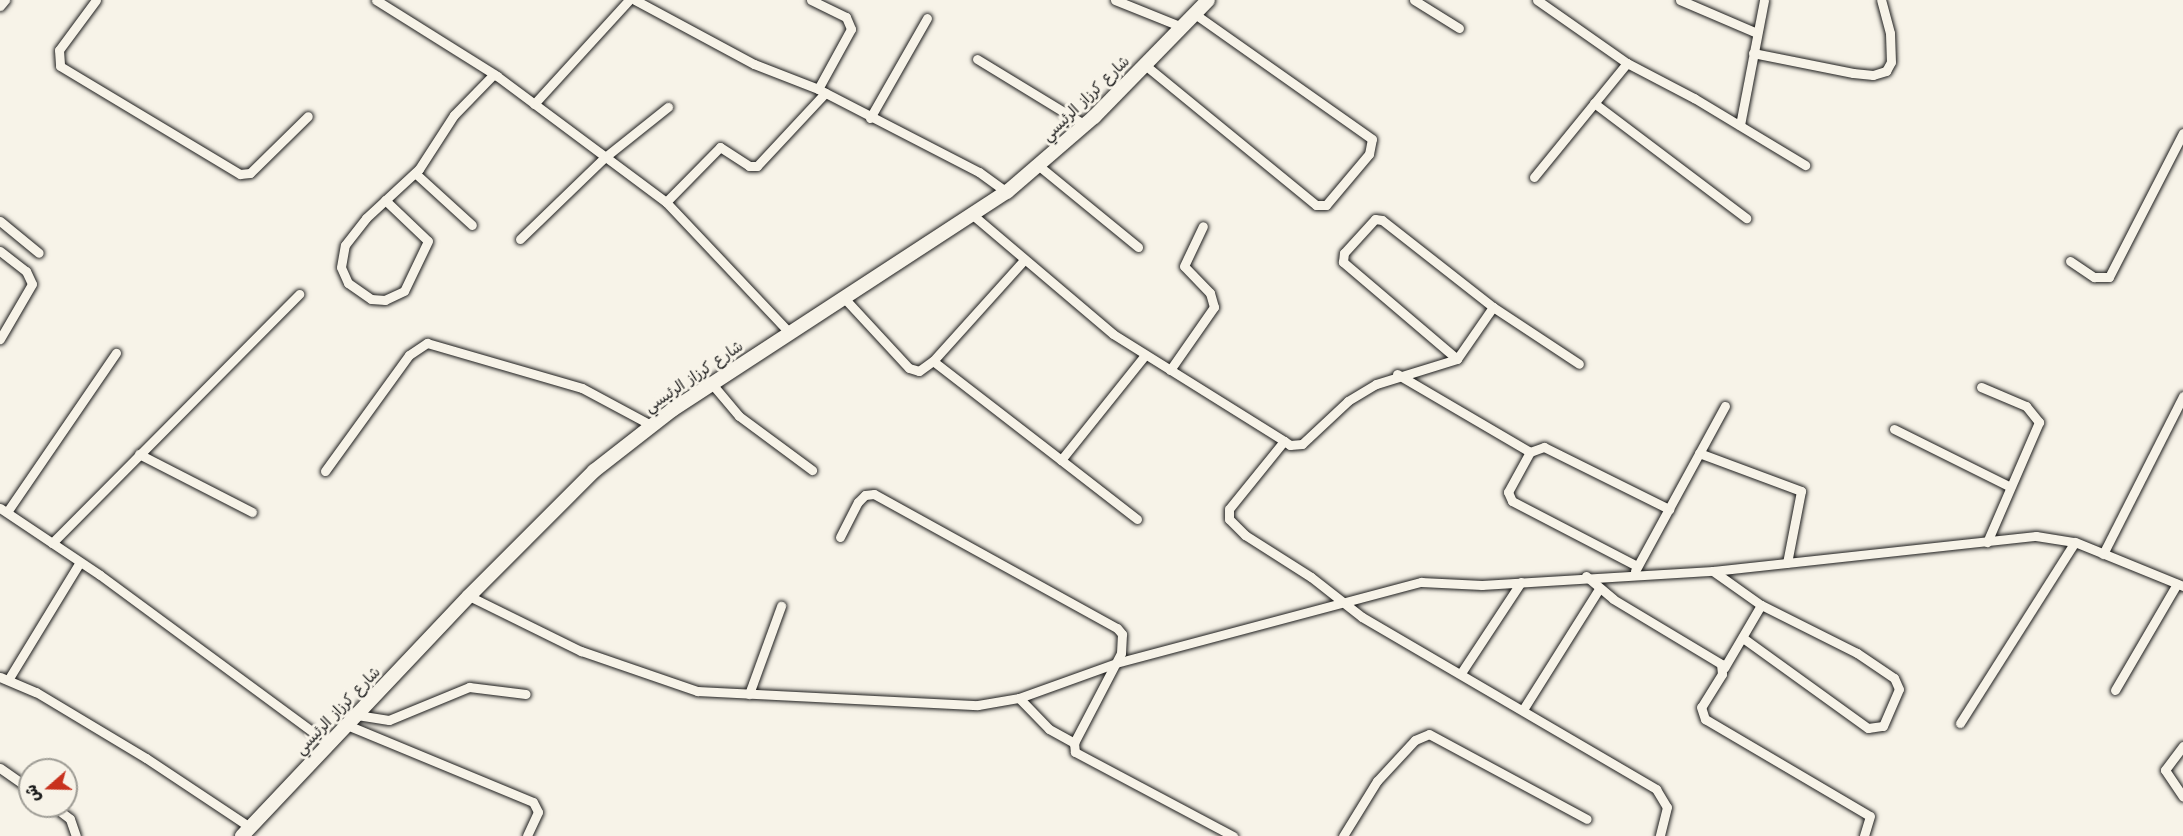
<!DOCTYPE html>
<html>
<head>
<meta charset="utf-8">
<style>
  body { margin:0 }
  #map { position:relative; width:2183px; height:836px; overflow:hidden; background:#f7f3e8; font-family:"Shantell Sans","Playpen Sans Arabic",sans-serif }
  div>[style] { position:absolute }
  [style*='--x'] { left:calc(var(--x)*1px); top:calc(var(--y)*1px); width:calc(var(--w)*1px); rotate:calc(var(--a)*1deg) }
  .roads { filter:drop-shadow(0 0 2px #1c1c1c) drop-shadow(0 0 2px #1c1c1c) }
  .street>* { height:9px; margin:-4.5px; padding:0 4.5px; transform-origin:4.5px; border-radius:4.5px; background:#f7f3e8 }
  .secondary>* { height:14px; margin:-7px; padding:0 7px; transform-origin:7px; border-radius:7px; background:#f7f3e8 }
  span { translate:-50% -50%; white-space:nowrap; text-align:center; line-height:1.15; -webkit-text-stroke:6px #f7f3e8; paint-order:stroke }
  .street-label { font-size:15px; color:#1c1c1c }
  .north { position:absolute; left:18px; top:758px; width:60px; height:60px; box-sizing:border-box; background:#f7f3e8; border:2px solid #9f9d96; border-radius:50%; rotate:250deg; font-size:16px; font-weight:700; line-height:24px; text-align:center; color:#1c1c1c }
  .north::after { content:''; display:block; margin:auto; width:21px; height:27px; background:#c8321e; clip-path:polygon(50% 0,100% 100%,50% 72%,0 100%) }
</style>
</head>
<body>
<div id="map">
  <div class="roads">
    <div class="street">
      <i style="--x:96;--y:0;--w:62;--a:126.5"></i>
      <i style="--x:59;--y:50;--w:16;--a:86"></i>
      <i style="--x:60;--y:66;--w:210;--a:31"></i>
      <i style="--x:240;--y:174;--w:10;--a:-6"></i>
      <i style="--x:250;--y:173;--w:81;--a:-44.5"></i>
      <i style="--x:376;--y:0;--w:143;--a:32.1"></i>
      <i style="--x:497;--y:76;--w:211;--a:36.7"></i>
      <i style="--x:666;--y:202;--w:180;--a:46.6"></i>
      <i style="--x:635;--y:0;--w:135;--a:28.3"></i>
      <i style="--x:754;--y:64;--w:69;--a:21.3"></i>
      <i style="--x:818;--y:89;--w:181;--a:27.3"></i>
      <i style="--x:979;--y:172;--w:34;--a:36"></i>
      <i style="--x:811;--y:0;--w:39;--a:26"></i>
      <i style="--x:846;--y:17;--w:13;--a:67"></i>
      <i style="--x:851;--y:29;--w:68;--a:118.8"></i>
      <i style="--x:1115;--y:0;--w:72;--a:21.9"></i>
      <i style="--x:1414;--y:0;--w:53;--a:31.9"></i>
      <i style="--x:1537;--y:0;--w:110;--a:35"></i>
      <i style="--x:1627;--y:63;--w:76;--a:27.6"></i>
      <i style="--x:1694;--y:98;--w:130;--a:31.1"></i>
      <i style="--x:1680;--y:0;--w:84;--a:23.2"></i>
      <i style="--x:0;--y:6;--w:8;--a:-50"></i>
      <i style="--x:1753;--y:53;--w:102;--a:11.3"></i>
      <i style="--x:1853;--y:73;--w:20;--a:6"></i>
      <i style="--x:1873;--y:75;--w:14;--a:-17"></i>
      <i style="--x:1886;--y:71;--w:10;--a:-61"></i>
      <i style="--x:1891;--y:62;--w:29;--a:-92"></i>
      <i style="--x:1890;--y:33;--w:34;--a:-105"></i>
      <i style="--x:977;--y:59;--w:127;--a:31.4"></i>
      <i style="--x:1145;--y:65;--w:221;--a:39.3"></i>
      <i style="--x:1316;--y:205;--w:10;--a:0"></i>
      <i style="--x:1326;--y:205;--w:67;--a:-49.9"></i>
      <i style="--x:1369;--y:154;--w:15;--a:-79"></i>
      <i style="--x:1372;--y:139;--w:217;--a:-144.8"></i>
      <i style="--x:1594;--y:103;--w:191;--a:37.1"></i>
      <i style="--x:534;--y:104;--w:141;--a:-47.6"></i>
      <i style="--x:870;--y:118;--w:115;--a:-60.3"></i>
      <i style="--x:1740;--y:125;--w:127;--a:-79.1"></i>
      <i style="--x:1039;--y:166;--w:128;--a:39.3"></i>
      <i style="--x:415;--y:173;--w:77;--a:42.4"></i>
      <i style="--x:1534;--y:177;--w:147;--a:-50.8"></i>
      <i style="--x:385;--y:200;--w:59;--a:43.6"></i>
      <i style="--x:428;--y:241;--w:55;--a:115.6"></i>
      <i style="--x:404;--y:291;--w:21;--a:155"></i>
      <i style="--x:385;--y:300;--w:14;--a:-176"></i>
      <i style="--x:371;--y:299;--w:28;--a:-145"></i>
      <i style="--x:348;--y:283;--w:17;--a:-114"></i>
      <i style="--x:341;--y:267;--w:22;--a:-80"></i>
      <i style="--x:345;--y:245;--w:34;--a:-52"></i>
      <i style="--x:366;--y:218;--w:72;--a:-42.8"></i>
      <i style="--x:419;--y:169;--w:64;--a:-57.1"></i>
      <i style="--x:454;--y:115;--w:57;--a:-45.7"></i>
      <i style="--x:666;--y:202;--w:77;--a:-45.5"></i>
      <i style="--x:720;--y:147;--w:35;--a:33"></i>
      <i style="--x:749;--y:166;--w:8;--a:0"></i>
      <i style="--x:757;--y:166;--w:100;--a:-47"></i>
      <i style="--x:974;--y:216;--w:182;--a:40.3"></i>
      <i style="--x:1113;--y:334;--w:202;--a:32"></i>
      <i style="--x:0;--y:221;--w:50;--a:39.4"></i>
      <i style="--x:520;--y:239;--w:117;--a:-44"></i>
      <i style="--x:604;--y:158;--w:82;--a:-38.6"></i>
      <i style="--x:0;--y:251;--w:33;--a:38"></i>
      <i style="--x:26;--y:271;--w:14;--a:65"></i>
      <i style="--x:32;--y:284;--w:64;--a:120.2"></i>
      <i style="--x:2070;--y:261;--w:29;--a:34"></i>
      <i style="--x:2094;--y:277;--w:15;--a:0"></i>
      <i style="--x:2109;--y:277;--w:162;--a:-62.8"></i>
      <i style="--x:845;--y:299;--w:94;--a:47.2"></i>
      <i style="--x:909;--y:368;--w:10;--a:17"></i>
      <i style="--x:919;--y:371;--w:17;--a:-36"></i>
      <i style="--x:933;--y:361;--w:136;--a:-48"></i>
      <i style="--x:1493;--y:307;--w:63;--a:124.7"></i>
      <i style="--x:1457;--y:359;--w:85;--a:162.8"></i>
      <i style="--x:1376;--y:384;--w:33;--a:149"></i>
      <i style="--x:1348;--y:401;--w:63;--a:136.9"></i>
      <i style="--x:1302;--y:444;--w:12;--a:175"></i>
      <i style="--x:1290;--y:445;--w:7;--a:-146"></i>
      <i style="--x:1284;--y:441;--w:87;--a:129"></i>
      <i style="--x:1229;--y:509;--w:10;--a:90"></i>
      <i style="--x:1229;--y:519;--w:23;--a:45"></i>
      <i style="--x:1245;--y:535;--w:78;--a:32.5"></i>
      <i style="--x:1311;--y:577;--w:65;--a:38.1"></i>
      <i style="--x:1362;--y:617;--w:341;--a:30.3"></i>
      <i style="--x:1656;--y:789;--w:21;--a:59"></i>
      <i style="--x:1667;--y:807;--w:30;--a:104"></i>
      <i style="--x:1457;--y:359;--w:150;--a:-139.6"></i>
      <i style="--x:1343;--y:262;--w:9;--a:-84"></i>
      <i style="--x:1344;--y:253;--w:46;--a:-47.6"></i>
      <i style="--x:1375;--y:219;--w:7;--a:8"></i>
      <i style="--x:1382;--y:220;--w:141;--a:38.1"></i>
      <i style="--x:1493;--y:307;--w:103;--a:33.5"></i>
      <i style="--x:933;--y:361;--w:162;--a:37.7"></i>
      <i style="--x:1170;--y:370;--w:77;--a:-55.1"></i>
      <i style="--x:1214;--y:307;--w:15;--a:-106"></i>
      <i style="--x:1210;--y:293;--w:37;--a:-134"></i>
      <i style="--x:1184;--y:266;--w:44;--a:-64.6"></i>
      <i style="--x:1397;--y:374;--w:154;--a:30.4"></i>
      <i style="--x:712;--y:384;--w:42;--a:49.8"></i>
      <i style="--x:739;--y:416;--w:91;--a:36.5"></i>
      <i style="--x:1981;--y:387;--w:49;--a:22.9"></i>
      <i style="--x:2026;--y:406;--w:21;--a:51"></i>
      <i style="--x:2039;--y:422;--w:131;--a:113.4"></i>
      <i style="--x:1894;--y:429;--w:128;--a:26.4"></i>
      <i style="--x:1699;--y:453;--w:109;--a:20.4"></i>
      <i style="--x:1801;--y:491;--w:73;--a:101"></i>
      <i style="--x:139;--y:454;--w:127;--a:27.2"></i>
      <i style="--x:325;--y:471;--w:143;--a:-54.1"></i>
      <i style="--x:409;--y:355;--w:22;--a:-34"></i>
      <i style="--x:427;--y:343;--w:161;--a:16.2"></i>
      <i style="--x:582;--y:388;--w:78;--a:28.2"></i>
      <i style="--x:0;--y:508;--w:120;--a:33.8"></i>
      <i style="--x:100;--y:575;--w:285;--a:36.4"></i>
      <i style="--x:7;--y:512;--w:193;--a:-55.6"></i>
      <i style="--x:1137;--y:519;--w:96;--a:-142.2"></i>
      <i style="--x:1061;--y:460;--w:134;--a:-51.3"></i>
      <i style="--x:840;--y:537;--w:39;--a:-63"></i>
      <i style="--x:858;--y:502;--w:10;--a:-45"></i>
      <i style="--x:865;--y:495;--w:9;--a:-6"></i>
      <i style="--x:874;--y:494;--w:277;--a:28.9"></i>
      <i style="--x:1117;--y:628;--w:8;--a:50"></i>
      <i style="--x:1122;--y:634;--w:19;--a:93"></i>
      <i style="--x:1121;--y:653;--w:102;--a:117.6"></i>
      <i style="--x:1074;--y:743;--w:9;--a:84"></i>
      <i style="--x:1075;--y:752;--w:179;--a:28"></i>
      <i style="--x:52;--y:543;--w:351;--a:-45.2"></i>
      <i style="--x:2103;--y:554;--w:177;--a:-63.1"></i>
      <i style="--x:1637;--y:566;--w:141;--a:-152.5"></i>
      <i style="--x:1512;--y:501;--w:10;--a:-114"></i>
      <i style="--x:1508;--y:492;--w:46;--a:-61.2"></i>
      <i style="--x:1530;--y:452;--w:15;--a:-20"></i>
      <i style="--x:1544;--y:447;--w:140;--a:26.4"></i>
      <i style="--x:1635;--y:571;--w:188;--a:-61.4"></i>
      <i style="--x:1713;--y:571;--w:59;--a:35.3"></i>
      <i style="--x:1761;--y:605;--w:73;--a:120.4"></i>
      <i style="--x:1586;--y:576;--w:35;--a:40"></i>
      <i style="--x:1613;--y:599;--w:126;--a:31"></i>
      <i style="--x:1721;--y:664;--w:10;--a:84"></i>
      <i style="--x:1722;--y:674;--w:39;--a:122"></i>
      <i style="--x:1701;--y:707;--w:13;--a:72"></i>
      <i style="--x:1705;--y:719;--w:191;--a:30.5"></i>
      <i style="--x:1870;--y:816;--w:21;--a:107"></i>
      <i style="--x:469;--y:596;--w:125;--a:26.2"></i>
      <i style="--x:581;--y:651;--w:123;--a:19"></i>
      <i style="--x:697;--y:691;--w:281;--a:2.9"></i>
      <i style="--x:978;--y:705;--w:42;--a:-9.7"></i>
      <i style="--x:1019;--y:698;--w:103;--a:-19.8"></i>
      <i style="--x:1116;--y:663;--w:316;--a:-14.9"></i>
      <i style="--x:1421;--y:582;--w:61;--a:2.8"></i>
      <i style="--x:1482;--y:585;--w:231;--a:-3.5"></i>
      <i style="--x:1713;--y:571;--w:325;--a:-6.2"></i>
      <i style="--x:2036;--y:536;--w:39;--a:9"></i>
      <i style="--x:2075;--y:542;--w:117;--a:22.2"></i>
      <i style="--x:1743;--y:638;--w:154;--a:35.8"></i>
      <i style="--x:1868;--y:728;--w:15;--a:-8"></i>
      <i style="--x:1883;--y:726;--w:40;--a:-66.6"></i>
      <i style="--x:1899;--y:689;--w:12;--a:-114"></i>
      <i style="--x:1894;--y:678;--w:45;--a:-146"></i>
      <i style="--x:1857;--y:653;--w:107;--a:-153.4"></i>
      <i style="--x:1461;--y:673;--w:109;--a:-56.6"></i>
      <i style="--x:0;--y:677;--w:39;--a:23"></i>
      <i style="--x:36;--y:692;--w:128;--a:31"></i>
      <i style="--x:146;--y:758;--w:125;--a:33.6"></i>
      <i style="--x:8;--y:680;--w:138;--a:-58.6"></i>
      <i style="--x:2115;--y:690;--w:123;--a:-59.7"></i>
      <i style="--x:749;--y:694;--w:94;--a:-70"></i>
      <i style="--x:1019;--y:698;--w:43;--a:45.9"></i>
      <i style="--x:1049;--y:729;--w:29;--a:29"></i>
      <i style="--x:1524;--y:708;--w:141;--a:-57.8"></i>
      <i style="--x:357;--y:715;--w:32;--a:9"></i>
      <i style="--x:389;--y:720;--w:87;--a:-22.4"></i>
      <i style="--x:469;--y:687;--w:57;--a:7"></i>
      <i style="--x:1960;--y:723;--w:214;--a:-57.6"></i>
      <i style="--x:347;--y:725;--w:201;--a:22.5"></i>
      <i style="--x:533;--y:802;--w:11;--a:63"></i>
      <i style="--x:538;--y:812;--w:26;--a:115"></i>
      <i style="--x:2183;--y:746;--w:30;--a:127"></i>
      <i style="--x:2165;--y:770;--w:32;--a:56"></i>
      <i style="--x:0;--y:768;--w:37;--a:35"></i>
      <i style="--x:53;--y:806;--w:21;--a:37"></i>
      <i style="--x:70;--y:819;--w:18;--a:71"></i>
      <i style="--x:1343;--y:836;--w:65;--a:-58.3"></i>
      <i style="--x:1377;--y:781;--w:56;--a:-47.2"></i>
      <i style="--x:1415;--y:740;--w:15;--a:-23"></i>
      <i style="--x:1429;--y:734;--w:179;--a:28.3"></i>
    </div>
    <div class="secondary">
      <i style="--x:242;--y:836;--w:330;--a:-46.6"></i>
      <i style="--x:469;--y:596;--w:177;--a:-45"></i>
      <i style="--x:594;--y:471;--w:99;--a:-38"></i>
      <i style="--x:672;--y:410;--w:400;--a:-33.1"></i>
      <i style="--x:1007;--y:192;--w:115;--a:-40.8"></i>
      <i style="--x:1094;--y:117;--w:163;--a:-45.7"></i>
    </div>
  </div>
  <div class="street-label">
    <span style="left:1086px;top:99px;rotate:-44deg">شارع كرزاز الرئيسي</span>
    <span style="left:694px;top:377px;rotate:-34deg">شارع كرزاز الرئيسي</span>
    <span style="left:338px;top:711px;rotate:-46deg">شارع كرزاز الرئيسي</span>
  </div>
  <div class="north">ش</div>
</div>
</body>
</html>
